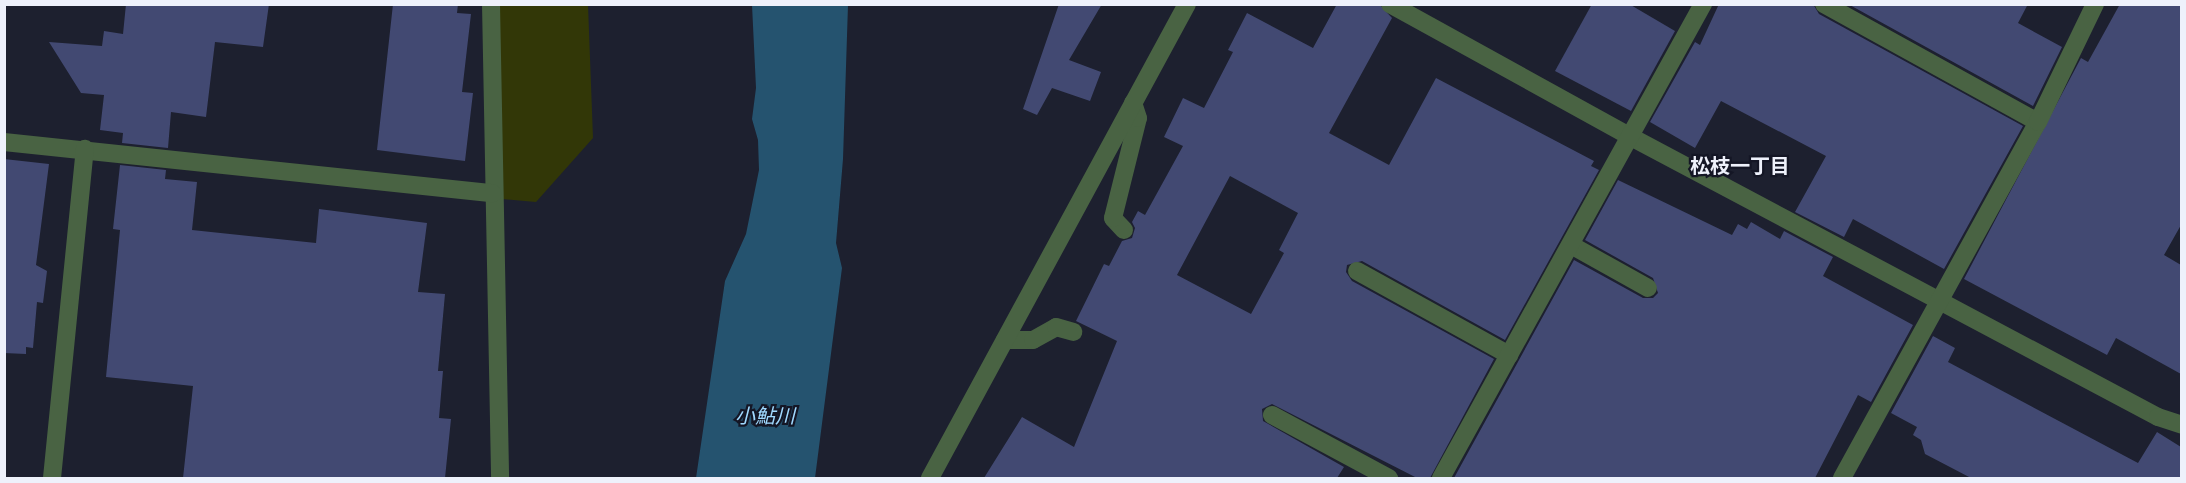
<!DOCTYPE html>
<html>
<head>
<meta charset="utf-8">
<style>
  body { margin:0 }
  #map { position:relative; width:2186px; height:483px; overflow:hidden; background:#1d202f; font-family:Roboto,"Noto Sans JP",sans-serif }
  div>[style] { position:absolute }
  [style*='--x'] { left:calc(var(--x)*1px); top:calc(var(--y)*1px); width:calc(var(--w)*1px); rotate:calc(var(--a)*1deg) }
  .green>* { inset:0; background:#323707 }
  .water>* { inset:0; background:#25536f }
  .building>* { inset:0; background:#424972 }
  .minor>* { height:18px; margin:-9px; padding:0 9px; transform-origin:9px; border-radius:9px; background:#496343 }
  span { translate:-50% -50%; white-space:nowrap; text-align:center; line-height:1.15; -webkit-text-stroke:4.5px #141625; paint-order:stroke }
  .neighbourhood-label { font-size:20px; color:#eef1fb; font-weight:700 }
  .water-label { font-size:20px; color:#a0d9ff; font-style:italic }
  .frame { position:absolute; inset:0; border:6px solid #eef1fb; pointer-events:none }
</style>
</head>
<body>
<div id="map">
  <div class="green">
    <i style="clip-path:polygon(499px 5px,588px 5px,593px 138px,536px 202px,502px 199px)"></i>
  </div>
  <div class="water">
    <i style="clip-path:polygon(752px 5px,848px 5px,843px 159px,836px 243px,842px 268px,815px 478px,696px 478px,725px 281px,746px 234px,759px 170px,758px 140px,752px 119px,756px 88px)"></i>
  </div>
  <div class="building">
    <i style="clip-path:polygon(126px 4px,269px 4px,263px 47px,215px 42px,206px 117px,171px 112px,168px 148px,122px 143px,123px 133px,100px 130px,104px 95px,81px 93px,49px 42px,102px 46px,104px 31px,123px 34px)"></i>
    <i style="clip-path:polygon(393px 4px,458px 4px,457px 13px,471px 14px,462px 92px,473px 93px,465px 161px,377px 150px)"></i>
    <i style="clip-path:polygon(1059px 4px,1102px 4px,1069px 60px,1101px 72px,1090px 101px,1052px 88px,1037px 115px,1023px 109px)"></i>
    <i style="clip-path:polygon(evenodd,1337px 4px,1379px 4px,1392px 18px,1329px 133px,1389px 165px,1436px 78px,1594px 161px,1591px 166px,1599px 170px,1505px 340px,1362px 261px,1347px 265px,1346px 272px,1352px 281px,1494px 359px,1430px 478px,1417px 478px,1272px 404px,1262px 409px,1263px 421px,1344px 467px,1337px 478px,984px 478px,1022px 417px,1074px 447px,1117px 341px,1076px 321px,1104px 264px,1109px 266px,1122px 241px,1132px 238px,1135px 228px,1132px 222px,1138px 211px,1145px 215px,1183px 146px,1164px 137px,1183px 98px,1204px 108px,1233px 52px,1228px 50px,1247px 13px,1313px 48px,1337px 4px,1230px 176px,1298px 213px,1279px 250px,1284px 253px,1251px 314px,1177px 275px,1230px 176px)"></i>
    <i style="clip-path:polygon(1592px 4px,1629px 4px,1675px 31px,1631px 111px,1555px 71px)"></i>
    <i style="clip-path:polygon(1719px 4px,1813px 4px,1819px 14px,2023px 126px,1944px 269px,1853px 219px,1844px 237px,1795px 212px,1826px 156px,1721px 101px,1695px 148px,1650px 122px,1695px 42px,1700px 45px)"></i>
    <i style="clip-path:polygon(1848px 4px,2028px 4px,2018px 23px,2062px 47px,2033px 106px)"></i>
    <i style="clip-path:polygon(2120px 4px,2181px 4px,2181px 225px,2164px 255px,2181px 265px,2181px 374px,2116px 338px,2107px 355px,1964px 279px,2081px 58px,2088px 62px)"></i>
    <i style="clip-path:polygon(4px 159px,49px 164px,36px 265px,47px 271px,43px 303px,37px 302px,33px 348px,26px 347px,26px 354px,4px 353px)"></i>
    <i style="clip-path:polygon(120px 165px,166px 170px,165px 179px,197px 182px,192px 230px,316px 243px,319px 209px,427px 223px,418px 292px,445px 294px,438px 371px,443px 371px,439px 418px,451px 419px,445px 478px,183px 478px,193px 386px,106px 377px,120px 230px,113px 229px)"></i>
    <i style="clip-path:polygon(1618px 180px,1732px 235px,1738px 224px,1747px 229px,1751px 222px,1780px 239px,1784px 231px,1833px 257px,1823px 276px,1913px 325px,1871px 402px,1858px 395px,1815px 478px,1454px 478px,1574px 260px,1643px 298px,1653px 298px,1658px 293px,1653px 278px,1585px 240px)"></i>
    <i style="clip-path:polygon(1933px 336px,1955px 348px,1948px 362px,2138px 463px,2157px 432px,2181px 447px,2181px 478px,1971px 478px,1925px 454px,1921px 440px,1913px 435px,1917px 427px,1891px 413px)"></i>
  </div>
  <div class="minor">
    <i style="--x:491;--y:4;--w:474;--a:88.9"></i>
    <i style="--x:1390;--y:4;--w:275;--a:28.9"></i>
    <i style="--x:1631;--y:137;--w:597;--a:27.98"></i>
    <i style="--x:2158;--y:417;--w:25;--a:18"></i>
    <i style="--x:1824;--y:4;--w:244;--a:28.9"></i>
    <i style="--x:4;--y:142;--w:491;--a:6"></i>
    <i style="--x:1124;--y:230;--w:16;--a:-133"></i>
    <i style="--x:1113;--y:218;--w:103;--a:-76"></i>
    <i style="--x:1138;--y:118;--w:16;--a:-108"></i>
    <i style="--x:1571;--y:245;--w:88;--a:29.2"></i>
    <i style="--x:1357;--y:271;--w:174;--a:28.9"></i>
    <i style="--x:1005;--y:340;--w:28;--a:0"></i>
    <i style="--x:1033;--y:340;--w:26;--a:-29"></i>
    <i style="--x:1056;--y:327;--w:18;--a:16"></i>
    <i style="--x:1272;--y:415;--w:133;--a:28.3"></i>
    <i style="--x:52;--y:478;--w:331;--a:-84.3"></i>
    <i style="--x:930;--y:478;--w:539;--a:-61.53"></i>
    <i style="--x:1441;--y:478;--w:542;--a:-61.07"></i>
    <i style="--x:1842;--y:478;--w:406;--a:-61.2"></i>
    <i style="--x:2038;--y:122;--w:131;--a:-64.2"></i>
  </div>
  <div class="neighbourhood-label">
    <span style="left:1740px;top:166px">松枝一丁目</span>
  </div>
  <div class="water-label">
    <span style="left:765px;top:416px">小鮎川</span>
  </div>
  <div class="frame"></div>
</div>
</body>
</html>
